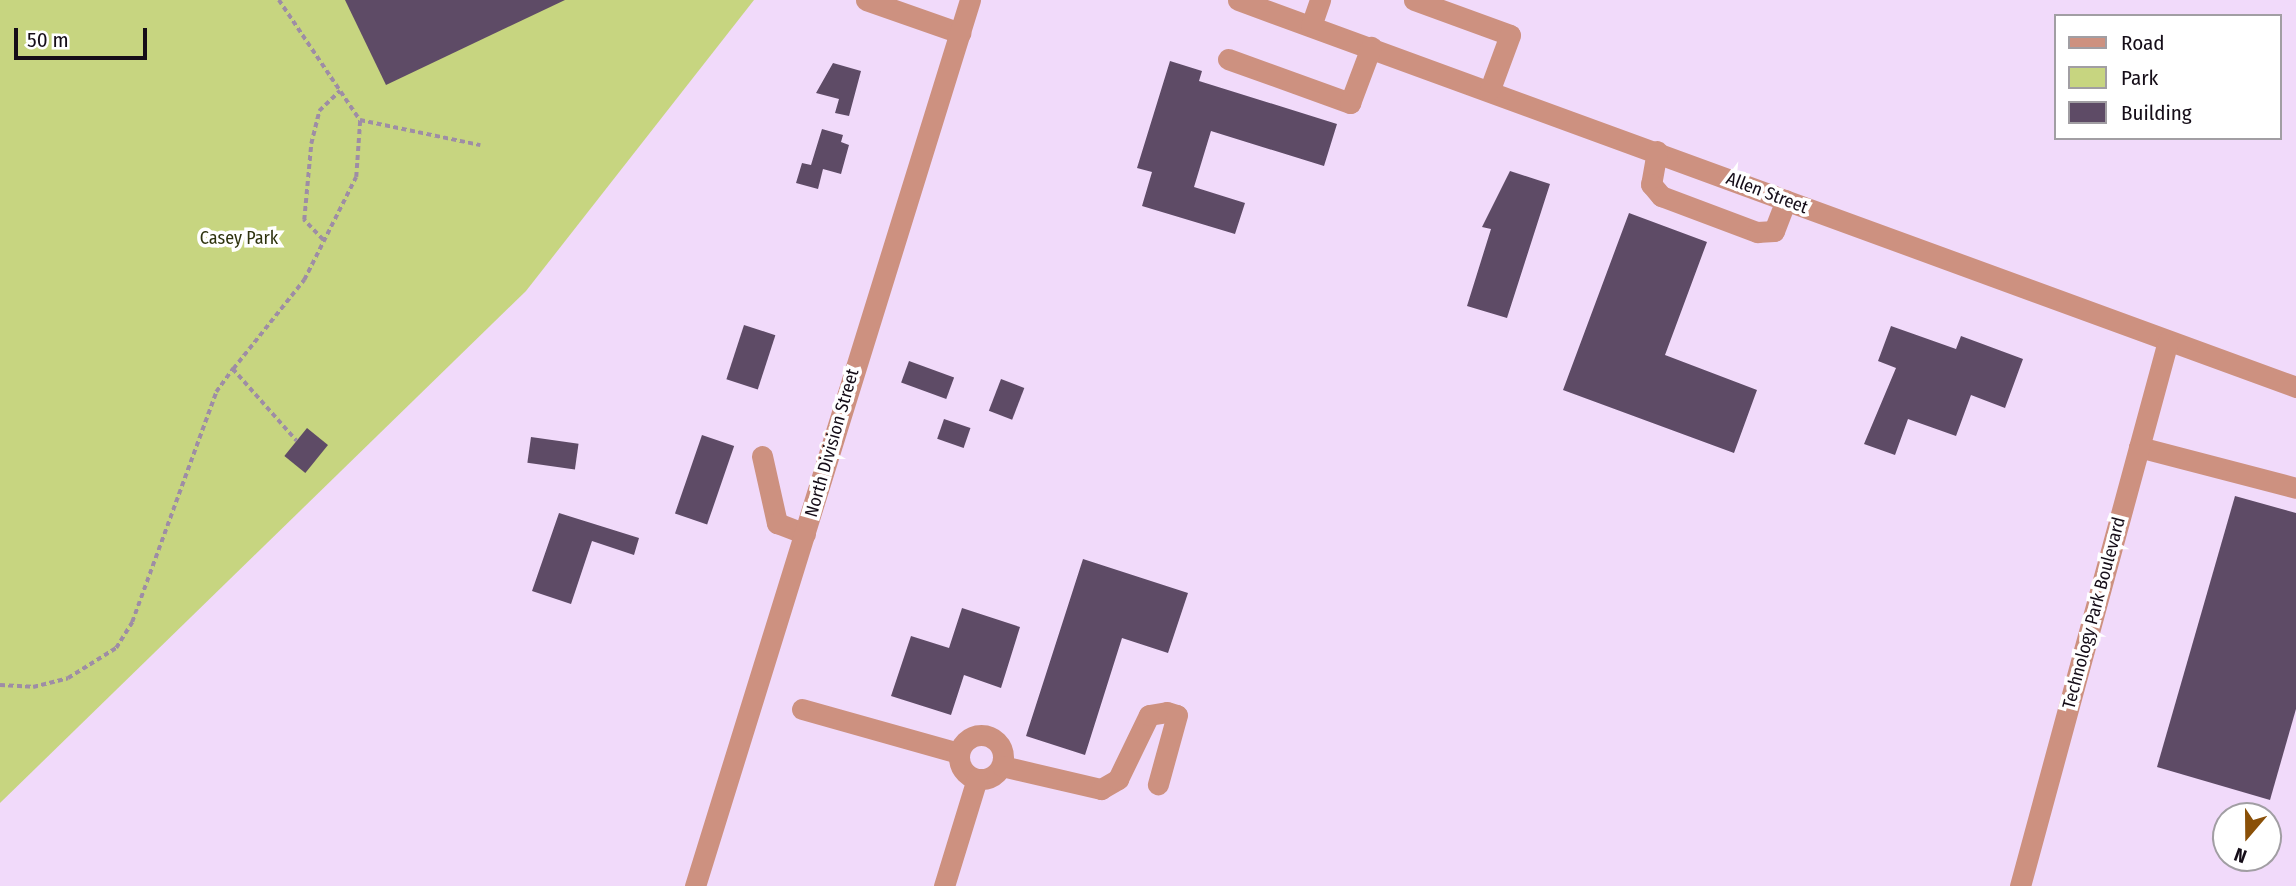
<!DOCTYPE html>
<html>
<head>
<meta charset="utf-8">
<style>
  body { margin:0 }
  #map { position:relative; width:2296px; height:886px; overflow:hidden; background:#f1dafa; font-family:"Fira Sans Condensed",sans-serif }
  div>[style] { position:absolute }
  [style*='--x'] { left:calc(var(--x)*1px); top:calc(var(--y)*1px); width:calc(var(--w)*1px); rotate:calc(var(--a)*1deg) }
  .green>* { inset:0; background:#c7d580 }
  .building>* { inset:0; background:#5e4b66; transform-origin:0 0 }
  .path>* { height:3.5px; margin-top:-1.75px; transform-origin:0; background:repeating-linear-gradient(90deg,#9e8da5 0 5px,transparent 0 8.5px) }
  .minor>* { height:21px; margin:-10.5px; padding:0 10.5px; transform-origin:10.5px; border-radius:10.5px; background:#cd9180 }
  .minor>.ring { margin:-10.5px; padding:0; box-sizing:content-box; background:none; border:21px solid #cd9180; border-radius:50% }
  span { translate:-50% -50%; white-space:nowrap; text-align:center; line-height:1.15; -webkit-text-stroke:7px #fff; paint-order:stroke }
  .street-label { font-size:18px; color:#150d18 }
  .park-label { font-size:18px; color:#2e330e }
  .legend { position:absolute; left:2054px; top:14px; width:228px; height:126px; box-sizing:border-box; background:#fff; border:2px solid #a19ea3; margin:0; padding:9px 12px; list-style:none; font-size:21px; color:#150d18 }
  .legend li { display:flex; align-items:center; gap:14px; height:35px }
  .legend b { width:35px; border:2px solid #a19ea3 }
  .north { position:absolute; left:2212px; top:802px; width:70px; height:70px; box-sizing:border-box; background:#fff; border:2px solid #a19ea3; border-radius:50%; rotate:200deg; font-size:19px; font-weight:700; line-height:28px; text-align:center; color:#150d18 }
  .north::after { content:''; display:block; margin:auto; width:24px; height:32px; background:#8a5008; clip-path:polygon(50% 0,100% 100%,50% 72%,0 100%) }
  .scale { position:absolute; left:14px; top:28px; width:133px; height:32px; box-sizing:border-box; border:4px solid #150d18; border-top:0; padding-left:9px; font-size:21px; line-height:24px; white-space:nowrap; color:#150d18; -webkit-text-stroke:5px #fff; paint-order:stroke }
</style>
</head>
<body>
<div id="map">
  <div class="green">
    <i style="clip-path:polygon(0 0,754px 0,526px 291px,0 803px)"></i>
  </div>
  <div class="building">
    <i style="clip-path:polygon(345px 0,565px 0,386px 85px)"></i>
    <i style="clip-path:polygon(1170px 61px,1202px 71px,1199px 81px,1337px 124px,1324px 166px,1211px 131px,1194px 187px,1245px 203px,1235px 234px,1142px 206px,1152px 172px,1137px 168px)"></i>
    <i style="clip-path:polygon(833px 63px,861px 71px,849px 116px,835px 113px,839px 99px,816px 93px)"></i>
    <i style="clip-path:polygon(822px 129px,843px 135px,841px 142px,849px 145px,841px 174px,823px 169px,818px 189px,796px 183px,802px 163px,811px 165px)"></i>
    <i style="clip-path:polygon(1510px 171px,1550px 184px,1507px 318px,1467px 306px,1491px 229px,1482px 227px)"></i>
    <i style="clip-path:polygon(1629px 213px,1707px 242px,1665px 355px,1757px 390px,1734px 453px,1563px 390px)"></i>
    <i style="left:744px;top:325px;width:33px;height:57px;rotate:18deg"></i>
    <i style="clip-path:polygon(1891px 326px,1956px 349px,1961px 336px,2023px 359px,2005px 408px,1971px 395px,1956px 436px,1908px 419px,1895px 455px,1864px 444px,1896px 368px,1878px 361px)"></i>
    <i style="left:909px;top:361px;width:48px;height:23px;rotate:20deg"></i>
    <i style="left:1001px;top:379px;width:25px;height:34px;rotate:21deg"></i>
    <i style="left:944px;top:419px;width:28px;height:21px;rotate:19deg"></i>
    <i style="left:307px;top:428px;width:27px;height:36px;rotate:39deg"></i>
    <i style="left:702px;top:435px;width:34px;height:83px;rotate:19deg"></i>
    <i style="left:531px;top:437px;width:48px;height:26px;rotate:8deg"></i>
    <i style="clip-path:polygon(2235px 496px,2296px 513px,2296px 709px,2270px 800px,2157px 767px)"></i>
    <i style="clip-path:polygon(559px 513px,639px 538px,634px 555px,592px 541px,571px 604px,532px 591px)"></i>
    <i style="clip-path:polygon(1083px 559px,1188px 593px,1168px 653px,1122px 638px,1085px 755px,1026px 736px)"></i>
    <i style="clip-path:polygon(962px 608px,1020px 627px,1001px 688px,964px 675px,951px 715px,891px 696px,911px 636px,949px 648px)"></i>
  </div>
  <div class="path">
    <i style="--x:279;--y:0;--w:145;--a:56"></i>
    <i style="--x:360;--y:120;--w:123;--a:11.8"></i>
    <i style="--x:323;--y:240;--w:28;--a:-134"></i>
    <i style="--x:304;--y:220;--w:76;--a:-84.7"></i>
    <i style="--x:311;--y:144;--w:34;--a:-76"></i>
    <i style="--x:319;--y:111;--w:29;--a:-44"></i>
    <i style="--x:233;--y:369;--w:114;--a:-51.4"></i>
    <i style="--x:304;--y:280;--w:115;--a:-63.2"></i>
    <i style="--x:356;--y:177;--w:57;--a:-86"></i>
    <i style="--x:0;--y:685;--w:33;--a:3"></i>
    <i style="--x:33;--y:687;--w:36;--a:-14"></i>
    <i style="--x:68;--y:678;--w:57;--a:-32"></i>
    <i style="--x:116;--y:648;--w:31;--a:-58"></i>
    <i style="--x:132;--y:622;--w:245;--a:-69.9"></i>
    <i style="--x:216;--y:392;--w:29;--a:-54"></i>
    <i style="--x:233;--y:369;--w:96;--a:48.4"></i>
  </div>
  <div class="minor">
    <i style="--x:866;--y:0;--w:100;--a:19.3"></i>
    <i style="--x:1238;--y:0;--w:1127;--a:20.09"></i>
    <i style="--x:1414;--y:0;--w:102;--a:20"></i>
    <i style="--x:1510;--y:35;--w:58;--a:110.3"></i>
    <i style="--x:1311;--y:26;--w:28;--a:-71"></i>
    <i style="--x:1228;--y:59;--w:130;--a:19.8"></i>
    <i style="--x:1350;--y:103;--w:60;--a:-69.4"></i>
    <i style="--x:1657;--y:151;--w:34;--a:100"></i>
    <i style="--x:1651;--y:184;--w:16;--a:50"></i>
    <i style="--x:1661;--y:196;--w:103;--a:20.6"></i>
    <i style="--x:1757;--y:232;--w:17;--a:-3"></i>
    <i style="--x:1774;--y:231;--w:33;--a:-69"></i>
    <i style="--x:2139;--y:447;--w:162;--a:14.6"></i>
    <i style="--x:762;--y:456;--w:69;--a:77.4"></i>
    <i style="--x:777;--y:523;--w:30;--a:21"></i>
    <i style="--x:802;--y:709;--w:163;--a:15.7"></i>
    <i class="ring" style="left:959px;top:735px;width:23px;height:23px"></i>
    <i style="--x:1002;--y:766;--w:102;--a:13.1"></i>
    <i style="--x:1101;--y:789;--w:20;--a:-30"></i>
    <i style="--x:1118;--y:779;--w:71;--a:-64.2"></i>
    <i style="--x:1149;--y:715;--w:18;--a:-9"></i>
    <i style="--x:1167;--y:712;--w:10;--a:17"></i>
    <i style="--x:1177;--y:715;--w:72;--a:105.4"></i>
    <i style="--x:695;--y:886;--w:928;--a:-72.76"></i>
    <i style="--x:944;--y:886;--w:112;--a:-72.9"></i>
    <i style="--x:2020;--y:886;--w:565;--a:-74.81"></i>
  </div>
  <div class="street-label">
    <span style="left:1767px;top:193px;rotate:21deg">Allen Street</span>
    <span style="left:832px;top:443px;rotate:-74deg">North Division Street</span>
    <span style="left:2094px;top:613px;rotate:-75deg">Technology Park Boulevard</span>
  </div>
  <div class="park-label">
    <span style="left:239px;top:238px">Casey Park</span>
  </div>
  <ul class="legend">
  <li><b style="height:9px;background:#cd9180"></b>Road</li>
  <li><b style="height:19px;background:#c7d580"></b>Park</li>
  <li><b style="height:19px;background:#5e4b66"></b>Building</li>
  </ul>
  <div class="north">N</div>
  <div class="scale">50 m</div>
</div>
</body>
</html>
